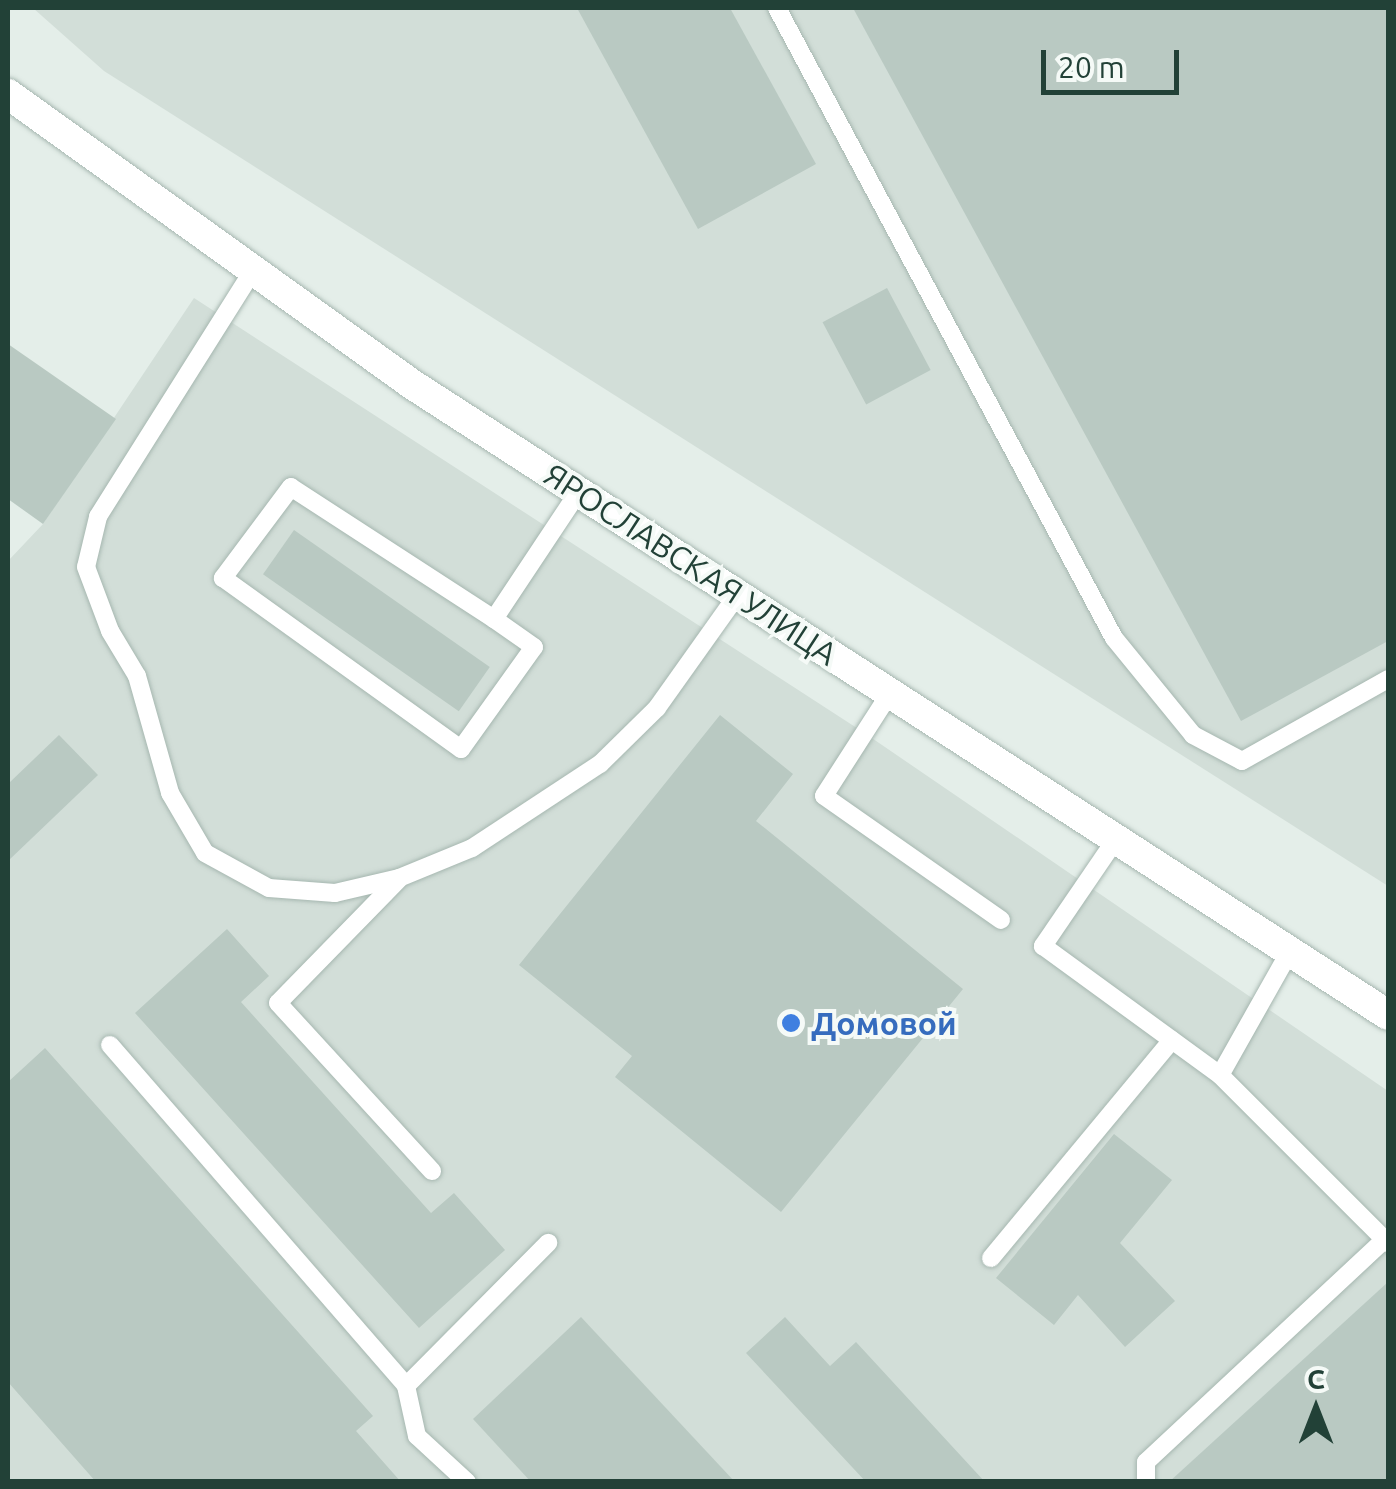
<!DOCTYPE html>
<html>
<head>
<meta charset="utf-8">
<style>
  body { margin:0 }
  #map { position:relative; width:1396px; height:1489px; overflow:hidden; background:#e4eee9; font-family:Ubuntu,sans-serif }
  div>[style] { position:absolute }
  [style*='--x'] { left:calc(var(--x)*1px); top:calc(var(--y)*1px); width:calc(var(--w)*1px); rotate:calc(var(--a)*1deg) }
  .built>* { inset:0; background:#d2ded8 }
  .building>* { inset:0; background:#b9c9c2; transform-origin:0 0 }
  .roads { filter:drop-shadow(0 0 2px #a6b7b0) drop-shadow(0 0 2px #a6b7b0) }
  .service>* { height:18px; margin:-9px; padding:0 9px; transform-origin:9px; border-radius:9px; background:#fff }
  .tertiary>* { height:30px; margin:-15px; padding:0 15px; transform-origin:15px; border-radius:15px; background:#fff }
  .dots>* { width:28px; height:28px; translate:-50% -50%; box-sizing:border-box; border:5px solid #f5faf7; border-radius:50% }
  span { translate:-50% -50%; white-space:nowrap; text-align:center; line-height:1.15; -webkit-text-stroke:8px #f5faf7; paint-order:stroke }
  .street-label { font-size:32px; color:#224137 }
  .shop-label { font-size:32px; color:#366cbe; font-weight:700 }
  .left { translate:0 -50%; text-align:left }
  .frame { position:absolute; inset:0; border:10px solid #224137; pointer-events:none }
  .north { position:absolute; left:1266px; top:1359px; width:100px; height:100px; -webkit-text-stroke:8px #f5faf7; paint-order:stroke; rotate:0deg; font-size:28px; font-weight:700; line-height:40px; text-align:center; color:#224137 }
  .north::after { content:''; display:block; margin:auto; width:35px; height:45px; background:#224137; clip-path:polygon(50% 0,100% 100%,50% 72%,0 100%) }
  .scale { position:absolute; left:1041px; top:50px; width:138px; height:45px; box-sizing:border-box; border:5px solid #224137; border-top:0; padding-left:12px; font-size:30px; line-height:35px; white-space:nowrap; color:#224137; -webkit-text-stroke:8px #f5faf7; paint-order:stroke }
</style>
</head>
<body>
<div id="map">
  <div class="built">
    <div style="clip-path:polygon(33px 8px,1388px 8px,1388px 886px,104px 71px)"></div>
    <div style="clip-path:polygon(194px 298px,863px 732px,1388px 1091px,1388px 1481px,8px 1481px,8px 561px,43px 524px)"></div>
  </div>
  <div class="building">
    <div style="clip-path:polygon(577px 8px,730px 8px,816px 164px,698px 229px)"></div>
    <div style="clip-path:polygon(853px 8px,1388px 8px,1388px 641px,1241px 721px)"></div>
    <div style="left:887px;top:288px;width:93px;height:73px;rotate:62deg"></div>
    <div style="clip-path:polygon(8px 344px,116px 419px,43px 524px,8px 499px)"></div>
    <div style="left:294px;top:530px;width:239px;height:54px;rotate:35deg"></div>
    <div style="clip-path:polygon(720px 715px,793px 774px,756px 821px,963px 989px,781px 1212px,615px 1077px,632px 1056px,519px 965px)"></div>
    <div style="clip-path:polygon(59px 735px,98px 775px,8px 861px,8px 784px)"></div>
    <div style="clip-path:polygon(227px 929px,269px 976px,241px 1002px,431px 1213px,454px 1193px,505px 1250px,419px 1328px,135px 1013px)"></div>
    <div style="clip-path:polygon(45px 1048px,373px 1416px,356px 1431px,401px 1482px,96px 1482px,8px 1382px,8px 1082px)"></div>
    <div style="clip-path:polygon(1114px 1134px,1172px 1180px,1120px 1243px,1175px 1301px,1125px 1347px,1078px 1295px,1054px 1325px,996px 1278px)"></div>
    <div style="clip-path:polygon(1388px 1282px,1388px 1482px,1169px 1482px)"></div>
    <div style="clip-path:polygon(581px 1317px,735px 1482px,531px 1482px,473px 1419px)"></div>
    <div style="clip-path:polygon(785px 1317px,830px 1366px,856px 1342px,985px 1482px,866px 1482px,746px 1353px)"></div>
  </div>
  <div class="roads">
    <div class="service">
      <div style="--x:777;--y:8;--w:714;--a:61.86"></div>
      <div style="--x:1114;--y:638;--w:125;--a:50.8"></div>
      <div style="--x:1193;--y:735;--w:55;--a:28"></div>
      <div style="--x:1242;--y:761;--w:167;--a:-29.3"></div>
      <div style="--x:252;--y:272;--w:289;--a:122.2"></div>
      <div style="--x:98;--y:517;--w:51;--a:103.5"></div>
      <div style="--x:86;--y:567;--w:68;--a:69.4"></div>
      <div style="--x:110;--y:631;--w:52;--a:59"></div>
      <div style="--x:137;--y:676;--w:122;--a:74.2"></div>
      <div style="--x:170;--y:793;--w:69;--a:59.7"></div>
      <div style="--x:205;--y:853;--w:73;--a:28.7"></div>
      <div style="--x:269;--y:888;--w:66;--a:4.3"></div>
      <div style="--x:335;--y:893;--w:66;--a:-13.2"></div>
      <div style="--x:399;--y:878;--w:79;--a:-22.3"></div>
      <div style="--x:472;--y:848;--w:153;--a:-33.3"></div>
      <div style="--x:600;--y:764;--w:80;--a:-44.5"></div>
      <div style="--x:657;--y:708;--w:140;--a:-54.6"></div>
      <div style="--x:494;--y:619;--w:242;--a:-147"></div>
      <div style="--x:291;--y:487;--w:114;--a:126.8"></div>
      <div style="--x:223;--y:578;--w:293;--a:35.7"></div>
      <div style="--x:461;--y:749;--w:125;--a:-54.4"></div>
      <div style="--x:534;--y:647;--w:49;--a:-145"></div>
      <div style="--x:494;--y:619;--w:154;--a:-56.4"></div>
      <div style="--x:890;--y:693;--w:122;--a:122.7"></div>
      <div style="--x:824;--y:796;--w:216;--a:35"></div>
      <div style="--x:1116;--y:839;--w:130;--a:124.3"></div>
      <div style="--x:1043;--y:946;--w:219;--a:36.1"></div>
      <div style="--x:399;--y:879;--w:173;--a:134.3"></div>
      <div style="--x:278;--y:1003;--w:228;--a:47.5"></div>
      <div style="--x:1290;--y:951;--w:142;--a:119.4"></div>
      <div style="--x:1220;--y:1075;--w:238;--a:45"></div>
      <div style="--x:110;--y:1045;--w:452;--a:49"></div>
      <div style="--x:406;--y:1386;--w:51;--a:77.6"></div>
      <div style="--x:417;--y:1436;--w:68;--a:42.6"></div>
      <div style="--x:991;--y:1258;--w:283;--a:-50.3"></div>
      <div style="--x:406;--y:1386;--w:202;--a:-45.2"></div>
      <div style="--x:1146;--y:1482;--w:20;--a:-90"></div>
      <div style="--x:1146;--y:1462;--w:327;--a:-43"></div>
    </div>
    <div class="tertiary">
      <div style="--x:8;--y:94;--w:495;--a:35.7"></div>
      <div style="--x:410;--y:383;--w:1164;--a:32.87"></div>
    </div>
  </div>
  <div class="dots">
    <div style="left:791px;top:1023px;background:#3f7fe0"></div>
  </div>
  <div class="street-label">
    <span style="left:691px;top:564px;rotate:33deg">ЯРОСЛАВСКАЯ УЛИЦА</span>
  </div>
  <div class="shop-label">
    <span class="left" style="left:811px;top:1023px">Домовой</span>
  </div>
  <div class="frame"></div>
  <div class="north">С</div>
  <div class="scale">20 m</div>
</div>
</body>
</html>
